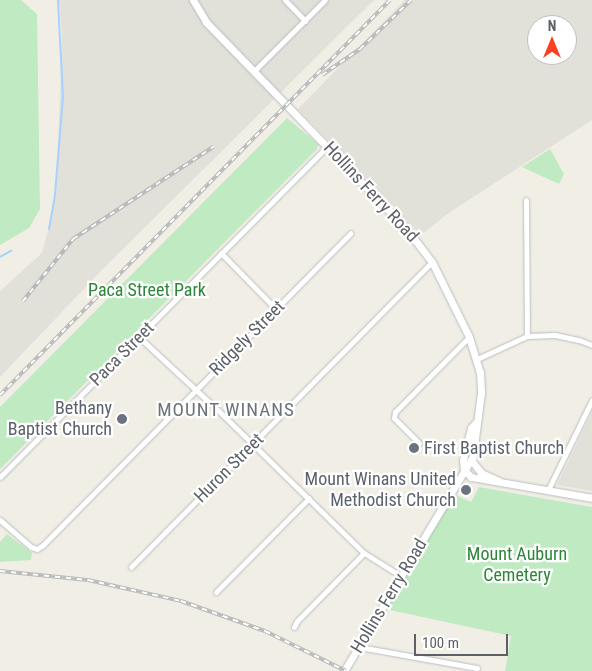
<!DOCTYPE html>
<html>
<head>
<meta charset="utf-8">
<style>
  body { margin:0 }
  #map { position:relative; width:592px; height:671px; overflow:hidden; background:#f1efe5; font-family:"Roboto Condensed",sans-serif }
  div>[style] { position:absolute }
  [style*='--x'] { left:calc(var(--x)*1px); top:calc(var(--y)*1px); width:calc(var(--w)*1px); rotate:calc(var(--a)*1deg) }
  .industrial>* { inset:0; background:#e1e0d9 }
  .green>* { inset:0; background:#bfeac2 }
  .stream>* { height:2px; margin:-1px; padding:0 1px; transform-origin:1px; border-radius:1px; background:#a7d2ff }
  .roads { filter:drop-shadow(0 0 1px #babdc2) drop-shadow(0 0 1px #babdc2) }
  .street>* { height:5px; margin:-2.5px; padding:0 2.5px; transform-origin:2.5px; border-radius:2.5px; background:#fff }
  .secondary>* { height:7px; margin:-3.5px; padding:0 3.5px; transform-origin:3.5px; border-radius:3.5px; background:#fff }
  .rail>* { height:4px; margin-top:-2px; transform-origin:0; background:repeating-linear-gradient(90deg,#fff 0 5.5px,#b8b9ba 0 11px); box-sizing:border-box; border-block:1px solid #b8b9ba }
  .dots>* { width:14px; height:14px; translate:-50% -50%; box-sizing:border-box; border:2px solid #fff; border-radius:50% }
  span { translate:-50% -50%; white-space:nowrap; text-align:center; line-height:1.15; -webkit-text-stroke:4.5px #fff; paint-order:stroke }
  .street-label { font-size:18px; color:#5d6167 }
  .park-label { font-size:18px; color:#2c8637 }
  .worship-label { font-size:18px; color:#5b616d }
  .right { translate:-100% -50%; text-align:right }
  .left { translate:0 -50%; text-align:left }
  .neighbourhood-label { font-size:19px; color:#6d7379; letter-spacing:1px }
  .north { position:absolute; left:527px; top:15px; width:50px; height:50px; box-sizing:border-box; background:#fff; border:1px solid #bec0c2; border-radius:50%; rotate:0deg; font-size:14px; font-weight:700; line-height:20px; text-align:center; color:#5d6167 }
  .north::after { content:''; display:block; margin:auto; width:18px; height:22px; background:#fb4121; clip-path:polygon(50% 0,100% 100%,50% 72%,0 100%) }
  .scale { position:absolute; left:414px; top:634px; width:94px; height:22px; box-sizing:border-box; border:2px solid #5d6167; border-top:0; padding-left:6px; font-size:15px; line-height:18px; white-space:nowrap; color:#5d6167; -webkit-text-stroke:4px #fff; paint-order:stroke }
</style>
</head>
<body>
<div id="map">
  <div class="industrial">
    <div style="clip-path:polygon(59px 0,374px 0,101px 271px,0 377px,0 291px,42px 253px,51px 219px,57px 175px,62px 37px)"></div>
    <div style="clip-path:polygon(evenodd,405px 0,592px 0,592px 120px,450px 212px,421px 235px,298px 109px,405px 0,537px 25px,567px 25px,567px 55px,537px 55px,537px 25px)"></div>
    <div style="clip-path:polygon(592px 412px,592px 491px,557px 485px)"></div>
  </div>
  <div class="green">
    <div style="clip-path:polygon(0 0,21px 0,37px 14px,40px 209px,29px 228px,0 245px)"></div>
    <div style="clip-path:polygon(287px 118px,318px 144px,317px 149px,0 469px,0 407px)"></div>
    <div style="clip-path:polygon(550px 149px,564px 174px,559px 184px,522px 167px)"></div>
    <div style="clip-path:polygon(479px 487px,592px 507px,592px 671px,505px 671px,511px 636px,385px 609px,454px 494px,471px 502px)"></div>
    <div style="clip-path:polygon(7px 534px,32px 553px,31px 560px,0 562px,0 542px)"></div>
  </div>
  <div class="stream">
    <div style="--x:49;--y:229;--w:36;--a:-80"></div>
    <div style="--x:55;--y:194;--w:97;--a:-85.3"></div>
    <div style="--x:63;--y:97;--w:97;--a:-93"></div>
    <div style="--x:0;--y:257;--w:13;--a:-29"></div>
  </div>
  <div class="roads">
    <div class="street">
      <div style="--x:285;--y:0;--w:29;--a:46"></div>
      <div style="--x:254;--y:71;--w:100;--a:-45"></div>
      <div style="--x:526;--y:200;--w:136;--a:89.6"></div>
      <div style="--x:221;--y:253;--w:78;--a:45.5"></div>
      <div style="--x:139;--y:337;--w:117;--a:42.9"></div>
      <div style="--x:225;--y:417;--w:194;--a:44.4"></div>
      <div style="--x:364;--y:553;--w:44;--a:31.9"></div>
      <div style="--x:477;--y:359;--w:55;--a:-24.7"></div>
      <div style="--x:527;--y:336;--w:28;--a:-2"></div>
      <div style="--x:555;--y:335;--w:25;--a:12"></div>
      <div style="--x:579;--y:340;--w:14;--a:21"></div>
      <div style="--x:419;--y:443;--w:35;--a:-135"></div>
      <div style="--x:394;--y:418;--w:6;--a:-81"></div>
      <div style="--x:395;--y:412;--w:105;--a:-45.4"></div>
      <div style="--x:0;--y:477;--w:466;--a:-45.3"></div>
      <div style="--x:548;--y:490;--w:100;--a:-63.9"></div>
      <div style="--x:0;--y:520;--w:41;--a:41.1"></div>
      <div style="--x:31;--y:547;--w:6;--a:18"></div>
      <div style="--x:37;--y:549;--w:7;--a:-34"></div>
      <div style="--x:43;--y:545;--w:438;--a:-45.4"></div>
      <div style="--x:131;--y:567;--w:429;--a:-45.4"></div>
      <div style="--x:216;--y:592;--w:132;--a:-45.3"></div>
      <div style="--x:294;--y:627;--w:7;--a:-63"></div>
      <div style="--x:297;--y:621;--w:95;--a:-45.4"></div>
      <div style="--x:359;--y:647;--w:120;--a:10.1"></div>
    </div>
    <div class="secondary">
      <div style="--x:193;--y:0;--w:26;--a:59"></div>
      <div style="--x:206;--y:22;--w:286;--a:45.9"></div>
      <div style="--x:405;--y:227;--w:44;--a:52.4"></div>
      <div style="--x:432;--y:262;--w:84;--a:63.7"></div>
      <div style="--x:469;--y:337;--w:37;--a:73"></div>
      <div style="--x:480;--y:372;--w:21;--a:87"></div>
      <div style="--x:481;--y:393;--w:69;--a:97.5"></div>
      <div style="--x:472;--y:461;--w:15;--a:53"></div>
      <div style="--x:481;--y:473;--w:20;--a:24"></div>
      <div style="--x:477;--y:421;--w:9;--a:131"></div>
      <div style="--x:471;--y:428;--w:33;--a:104"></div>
      <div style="--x:463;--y:460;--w:10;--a:84"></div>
      <div style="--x:464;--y:470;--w:10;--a:45"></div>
      <div style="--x:471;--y:477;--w:123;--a:9.8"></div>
      <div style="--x:344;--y:671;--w:249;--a:-59"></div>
    </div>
  </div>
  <div class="rail">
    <div style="--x:322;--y:75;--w:46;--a:-34.4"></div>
    <div style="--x:360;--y:49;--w:71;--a:-43.9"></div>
    <div style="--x:23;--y:301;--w:80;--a:-51.1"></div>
    <div style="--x:73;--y:239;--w:168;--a:-33.3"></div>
    <div style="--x:0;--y:395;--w:555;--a:-45.36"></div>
    <div style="--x:0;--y:571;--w:88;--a:5.8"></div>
    <div style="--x:88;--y:580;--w:95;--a:12.7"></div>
    <div style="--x:181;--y:601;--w:89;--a:19.7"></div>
    <div style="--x:265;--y:631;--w:90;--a:26.3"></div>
  </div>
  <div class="dots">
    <div style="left:122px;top:419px;background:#6b7280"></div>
    <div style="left:414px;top:448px;background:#6b7280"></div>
    <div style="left:466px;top:490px;background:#6b7280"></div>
  </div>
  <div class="street-label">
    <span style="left:371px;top:192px;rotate:47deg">Hollins Ferry Road</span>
    <span style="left:247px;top:338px;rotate:-45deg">Ridgely Street</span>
    <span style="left:122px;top:354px;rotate:-45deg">Paca Street</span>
    <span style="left:229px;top:468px;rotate:-45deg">Huron Street</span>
    <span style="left:389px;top:596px;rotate:-59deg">Hollins Ferry Road</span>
  </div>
  <div class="park-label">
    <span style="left:147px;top:290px">Paca Street Park</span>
    <span style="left:517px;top:565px">Mount Auburn<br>Cemetery</span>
  </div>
  <div class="worship-label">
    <span class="right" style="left:112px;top:419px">Bethany<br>Baptist Church</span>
    <span class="left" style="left:424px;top:448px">First Baptist Church</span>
    <span class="right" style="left:456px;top:490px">Mount Winans United<br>Methodist Church</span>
  </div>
  <div class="neighbourhood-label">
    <span style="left:226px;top:410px">MOUNT WINANS</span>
  </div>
  <div class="north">N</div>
  <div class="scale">100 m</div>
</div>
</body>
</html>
